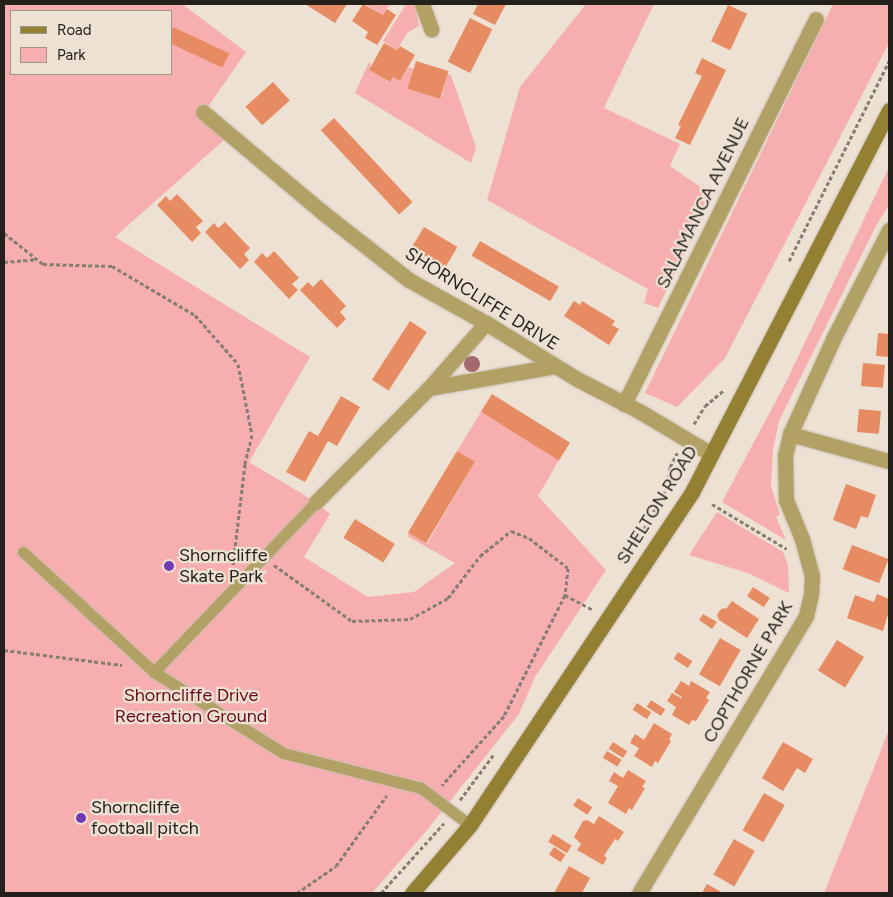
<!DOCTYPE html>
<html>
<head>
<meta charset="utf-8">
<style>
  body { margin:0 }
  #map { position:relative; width:893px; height:897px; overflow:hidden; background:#ede1d4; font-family:Figtree,sans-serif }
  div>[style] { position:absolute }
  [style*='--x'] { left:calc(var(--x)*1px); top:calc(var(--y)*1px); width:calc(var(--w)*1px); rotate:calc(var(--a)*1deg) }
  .green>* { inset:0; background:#f7aeaf }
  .building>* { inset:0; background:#e78b63; transform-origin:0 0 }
  .path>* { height:3px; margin-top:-1.5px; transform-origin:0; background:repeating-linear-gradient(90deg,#867e75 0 4px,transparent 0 6.5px) }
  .roads { filter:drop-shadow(0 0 1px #c9beb3) drop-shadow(0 0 1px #c9beb3) }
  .service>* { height:11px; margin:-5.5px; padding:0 5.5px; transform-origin:5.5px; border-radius:5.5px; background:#b1a164 }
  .minor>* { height:15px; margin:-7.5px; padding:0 7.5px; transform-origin:7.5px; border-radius:7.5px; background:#b1a164 }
  .secondary>* { height:15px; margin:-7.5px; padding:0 7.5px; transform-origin:7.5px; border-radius:7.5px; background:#948032 }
  .trees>* { width:16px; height:16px; margin:-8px; border-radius:50%; background:#a46b6f }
  .dots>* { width:14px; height:14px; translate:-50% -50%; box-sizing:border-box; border:2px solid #ede1d4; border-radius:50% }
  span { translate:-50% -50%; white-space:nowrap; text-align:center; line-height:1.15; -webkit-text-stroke:4.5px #ede1d4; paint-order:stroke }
  .street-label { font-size:18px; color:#24201b }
  .poi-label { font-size:18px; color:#24201b }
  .left { translate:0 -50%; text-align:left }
  .park-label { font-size:18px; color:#680a1d }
  .frame { position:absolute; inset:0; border:5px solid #24201b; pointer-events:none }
  .legend { position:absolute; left:10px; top:10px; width:162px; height:65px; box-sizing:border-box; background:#ede1d4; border:1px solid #9d948a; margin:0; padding:6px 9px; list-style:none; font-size:15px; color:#24201b }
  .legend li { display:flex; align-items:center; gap:10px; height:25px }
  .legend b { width:25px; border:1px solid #9d948a }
</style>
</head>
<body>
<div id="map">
  <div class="green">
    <div style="clip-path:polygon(evenodd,4px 4px,182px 4px,246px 52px,207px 108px,232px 133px,115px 237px,310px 357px,249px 462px,316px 502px,330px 514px,304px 557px,368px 597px,414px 592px,455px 563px,407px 536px,409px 533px,427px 544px,475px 462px,457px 451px,481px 412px,559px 460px,538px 496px,606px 570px,535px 677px,519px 714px,428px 829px,372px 893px,4px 893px,4px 4px,11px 11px,171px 11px,171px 74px,11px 74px,11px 11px)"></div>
    <div style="clip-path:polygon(365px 4px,390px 4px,383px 15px)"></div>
    <div style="clip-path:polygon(406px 4px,412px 4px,416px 8px,419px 26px,407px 33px,397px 50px,383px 41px)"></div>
    <div style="clip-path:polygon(586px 4px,654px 4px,604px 108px,680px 144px,670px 166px,712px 195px,658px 308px,644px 303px,648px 289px,487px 200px,520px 87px)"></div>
    <div style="clip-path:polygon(833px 4px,889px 4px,889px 43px,725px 358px,677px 407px,645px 393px)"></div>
    <div style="clip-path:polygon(369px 62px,371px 64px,369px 70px,389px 82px,393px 77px,400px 81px,409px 67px,414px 69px,410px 89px,442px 96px,447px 74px,451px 75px,476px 147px,471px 163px,355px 93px)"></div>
    <div style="clip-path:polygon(889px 167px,889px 205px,876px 226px,779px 421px,773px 450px,771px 486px,780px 515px,776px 517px,786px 540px,722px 502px,785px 384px)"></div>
    <div style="clip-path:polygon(717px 512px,783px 552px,788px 565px,789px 593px,748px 573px,689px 555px)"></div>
    <div style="clip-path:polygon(889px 729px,889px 893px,824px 893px,879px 755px)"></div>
  </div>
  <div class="building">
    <div style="clip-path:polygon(305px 4px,347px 4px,335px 23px)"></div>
    <div style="clip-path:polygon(363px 4px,383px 15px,387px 9px,396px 15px,377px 45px,365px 38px,368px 32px,352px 21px)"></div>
    <div style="clip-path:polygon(478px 4px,506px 4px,495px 25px,473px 14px)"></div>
    <div style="left:728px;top:5px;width:21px;height:40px;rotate:25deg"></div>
    <div style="left:470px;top:18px;width:25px;height:49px;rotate:27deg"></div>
    <div style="left:173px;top:27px;width:62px;height:16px;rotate:25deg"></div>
    <div style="clip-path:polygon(384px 43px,397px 50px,400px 46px,415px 55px,400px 81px,393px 77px,390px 82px,369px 70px)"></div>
    <div style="clip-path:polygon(702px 58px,726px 70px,690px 145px,675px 138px,681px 126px,678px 125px,702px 76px,695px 73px)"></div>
    <div style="left:416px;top:61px;width:34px;height:29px;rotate:17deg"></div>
    <div style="left:273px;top:82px;width:25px;height:37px;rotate:48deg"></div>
    <div style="left:334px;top:118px;width:115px;height:18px;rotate:47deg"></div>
    <div style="clip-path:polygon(177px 194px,203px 221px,196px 227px,201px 233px,192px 242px,157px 205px,166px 196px,170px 201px)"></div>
    <div style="clip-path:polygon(225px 222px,250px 248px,244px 254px,249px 260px,240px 269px,205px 232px,214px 223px,218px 228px)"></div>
    <div style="left:424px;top:227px;width:39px;height:24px;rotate:31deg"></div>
    <div style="left:480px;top:241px;width:91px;height:17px;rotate:30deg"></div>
    <div style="clip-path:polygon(274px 251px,299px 278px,292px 284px,298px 290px,289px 299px,254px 262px,262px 253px,267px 258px)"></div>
    <div style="clip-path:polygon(321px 279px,346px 306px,340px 312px,346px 319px,337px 328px,300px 290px,308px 282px,313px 287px)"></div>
    <div style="clip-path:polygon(574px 301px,580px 305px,582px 301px,615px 321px,612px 325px,619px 329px,609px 345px,564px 316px)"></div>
    <div style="left:410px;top:321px;width:20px;height:70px;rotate:33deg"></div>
    <div style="clip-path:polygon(878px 333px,889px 334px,889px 357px,876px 356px)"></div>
    <div style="left:863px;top:363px;width:22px;height:23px;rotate:5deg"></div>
    <div style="left:492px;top:394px;width:92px;height:21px;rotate:32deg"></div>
    <div style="clip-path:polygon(341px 396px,360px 407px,337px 446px,328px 441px,305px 482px,286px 472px,309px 431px,318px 436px)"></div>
    <div style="left:859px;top:409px;width:22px;height:23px;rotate:5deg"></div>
    <div style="left:457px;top:451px;width:21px;height:95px;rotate:31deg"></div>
    <div style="clip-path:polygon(846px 484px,876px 495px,868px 518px,861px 516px,856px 529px,833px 520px)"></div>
    <div style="left:355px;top:519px;width:47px;height:22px;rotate:32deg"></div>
    <div style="left:852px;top:545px;width:39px;height:26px;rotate:21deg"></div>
    <div style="left:753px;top:587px;width:20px;height:11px;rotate:33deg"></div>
    <div style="clip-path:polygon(877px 594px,889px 599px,889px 611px,883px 631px,847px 618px,855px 595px,874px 602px)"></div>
    <div style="clip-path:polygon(732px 601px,759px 619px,747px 638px,719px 620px,717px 615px,720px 610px,724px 608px,726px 609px)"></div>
    <div style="clip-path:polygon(703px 614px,717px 622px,712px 629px,699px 620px)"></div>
    <div style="left:720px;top:638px;width:24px;height:42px;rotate:30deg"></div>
    <div style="left:837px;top:640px;width:32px;height:36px;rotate:32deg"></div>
    <div style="left:678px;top:652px;width:17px;height:8px;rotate:33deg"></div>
    <div style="clip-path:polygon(681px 681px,689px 686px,691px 681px,710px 692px,706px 698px,709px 700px,696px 721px,692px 720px,689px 725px,672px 715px,676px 707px,667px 701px,672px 693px,681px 698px,682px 697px,674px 692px)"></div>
    <div style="left:651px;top:700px;width:17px;height:8px;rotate:33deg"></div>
    <div style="left:637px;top:703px;width:17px;height:8px;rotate:33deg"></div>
    <div style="clip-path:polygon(654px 723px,672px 734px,669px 740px,671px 741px,658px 763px,655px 761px,652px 767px,634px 756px,639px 748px,630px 743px,635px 734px,644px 740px)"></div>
    <div style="left:613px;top:742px;width:17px;height:8px;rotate:33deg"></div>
    <div style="clip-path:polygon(783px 742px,813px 759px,805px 773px,797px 768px,783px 791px,762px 778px)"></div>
    <div style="left:607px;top:751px;width:17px;height:8px;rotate:31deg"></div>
    <div style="clip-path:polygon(628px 770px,646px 781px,642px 787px,645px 788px,632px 810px,629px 808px,626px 814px,608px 803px,618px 786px,609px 781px,614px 772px,623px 778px)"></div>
    <div style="left:764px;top:793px;width:24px;height:43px;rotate:30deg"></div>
    <div style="left:578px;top:798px;width:17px;height:9px;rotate:33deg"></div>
    <div style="clip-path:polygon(599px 816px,624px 832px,618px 841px,615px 839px,604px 856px,607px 858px,603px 865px,577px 850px,581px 844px,574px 837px,583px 821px,587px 820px,594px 824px)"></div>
    <div style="left:553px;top:834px;width:22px;height:9px;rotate:32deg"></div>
    <div style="left:734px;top:839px;width:24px;height:41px;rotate:30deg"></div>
    <div style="left:554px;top:847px;width:14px;height:9px;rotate:34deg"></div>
    <div style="clip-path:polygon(569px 866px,590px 878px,582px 893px,554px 893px)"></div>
    <div style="clip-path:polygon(707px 884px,723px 893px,702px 893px)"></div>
  </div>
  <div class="path">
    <div style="--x:4;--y:233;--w:50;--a:38.5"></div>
    <div style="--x:43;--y:264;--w:69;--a:1.7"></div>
    <div style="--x:112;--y:266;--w:96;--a:30.6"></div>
    <div style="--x:195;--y:315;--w:65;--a:48.7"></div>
    <div style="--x:238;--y:364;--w:72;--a:78.8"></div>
    <div style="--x:252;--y:435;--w:30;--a:104"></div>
    <div style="--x:245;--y:464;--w:102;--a:96.8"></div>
    <div style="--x:789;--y:261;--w:224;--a:-63.4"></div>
    <div style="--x:4;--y:262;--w:32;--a:-5"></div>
    <div style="--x:694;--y:424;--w:21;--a:-59"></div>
    <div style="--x:705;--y:406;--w:25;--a:-40"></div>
    <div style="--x:712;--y:504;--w:87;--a:31"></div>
    <div style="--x:644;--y:529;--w:45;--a:-60.6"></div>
    <div style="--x:666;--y:490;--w:23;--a:-80"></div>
    <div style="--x:670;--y:467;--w:16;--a:-63"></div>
    <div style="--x:274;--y:565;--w:96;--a:35.7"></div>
    <div style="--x:352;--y:621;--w:58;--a:-2"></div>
    <div style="--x:410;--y:619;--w:43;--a:-28.9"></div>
    <div style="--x:448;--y:598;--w:53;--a:-52.7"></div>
    <div style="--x:480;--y:556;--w:40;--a:-39"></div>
    <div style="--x:511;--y:531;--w:19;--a:21"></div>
    <div style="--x:529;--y:538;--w:49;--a:37.6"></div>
    <div style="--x:568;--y:568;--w:27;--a:96"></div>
    <div style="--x:565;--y:595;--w:136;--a:116.8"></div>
    <div style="--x:504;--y:716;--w:93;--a:131.9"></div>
    <div style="--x:565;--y:595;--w:32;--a:28"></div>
    <div style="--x:4;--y:650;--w:119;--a:7.2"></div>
    <div style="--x:460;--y:800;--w:57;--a:-53.5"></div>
    <div style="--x:297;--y:893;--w:47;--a:-34.7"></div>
    <div style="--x:336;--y:866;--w:87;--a:-54.3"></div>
    <div style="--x:381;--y:893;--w:94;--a:-48"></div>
  </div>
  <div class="roads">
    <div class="service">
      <div style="--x:23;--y:552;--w:178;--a:42.5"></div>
      <div style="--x:154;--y:672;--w:152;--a:32.1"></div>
      <div style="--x:283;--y:753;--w:142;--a:14.2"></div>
      <div style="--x:421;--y:788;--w:61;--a:37.1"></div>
      <div style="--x:154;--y:672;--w:235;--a:-46.4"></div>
    </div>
    <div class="minor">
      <div style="--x:422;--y:4;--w:27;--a:70"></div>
      <div style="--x:203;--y:112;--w:155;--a:40"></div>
      <div style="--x:322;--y:212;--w:110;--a:38"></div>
      <div style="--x:409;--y:280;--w:88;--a:29.2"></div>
      <div style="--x:486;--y:323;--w:107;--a:31.6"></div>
      <div style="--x:577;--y:379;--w:70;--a:27.3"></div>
      <div style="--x:639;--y:411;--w:84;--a:30.8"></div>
      <div style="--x:429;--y:388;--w:128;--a:-9.9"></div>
      <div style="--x:624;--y:404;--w:430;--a:-63.5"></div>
      <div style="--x:790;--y:434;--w:103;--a:15.3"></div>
      <div style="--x:316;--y:502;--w:161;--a:-45.3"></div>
      <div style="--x:429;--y:388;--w:86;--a:-48.8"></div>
      <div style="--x:639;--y:893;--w:323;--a:-58.9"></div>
      <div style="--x:806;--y:616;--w:23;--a:-77"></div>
      <div style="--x:811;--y:594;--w:18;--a:-87"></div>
      <div style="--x:812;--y:576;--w:38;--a:-105"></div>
      <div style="--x:802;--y:539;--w:42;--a:-112.3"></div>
      <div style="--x:786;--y:500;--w:44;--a:-91.3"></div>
      <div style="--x:785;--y:456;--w:23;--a:-77"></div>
      <div style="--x:790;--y:434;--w:104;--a:-65.6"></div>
      <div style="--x:833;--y:339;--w:123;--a:-62.8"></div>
    </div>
    <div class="secondary">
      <div style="--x:412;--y:893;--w:89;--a:-49.5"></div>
      <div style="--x:470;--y:825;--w:400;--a:-56.3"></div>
      <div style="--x:692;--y:492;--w:430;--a:-62.7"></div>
    </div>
  </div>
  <div class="trees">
    <div style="left:472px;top:364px"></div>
  </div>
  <div class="dots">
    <div style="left:169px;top:566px;background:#703bb2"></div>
    <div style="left:81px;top:818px;background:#703bb2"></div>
  </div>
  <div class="street-label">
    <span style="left:703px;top:203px;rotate:-64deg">SALAMANCA AVENUE</span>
    <span style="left:482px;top:299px;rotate:32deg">SHORNCLIFFE DRIVE</span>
    <span style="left:657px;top:505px;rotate:-58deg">SHELTON ROAD</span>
    <span style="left:748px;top:672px;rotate:-60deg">COPTHORNE PARK</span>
  </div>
  <div class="poi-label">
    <span class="left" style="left:179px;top:566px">Shorncliffe<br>Skate Park</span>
    <span class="left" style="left:91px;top:818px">Shorncliffe<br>football pitch</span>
  </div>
  <div class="park-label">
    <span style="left:191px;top:706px">Shorncliffe Drive<br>Recreation Ground</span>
  </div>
  <div class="frame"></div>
  <ul class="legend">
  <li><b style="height:6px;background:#948032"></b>Road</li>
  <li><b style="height:14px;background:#f7aeaf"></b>Park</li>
  </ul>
</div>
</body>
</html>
